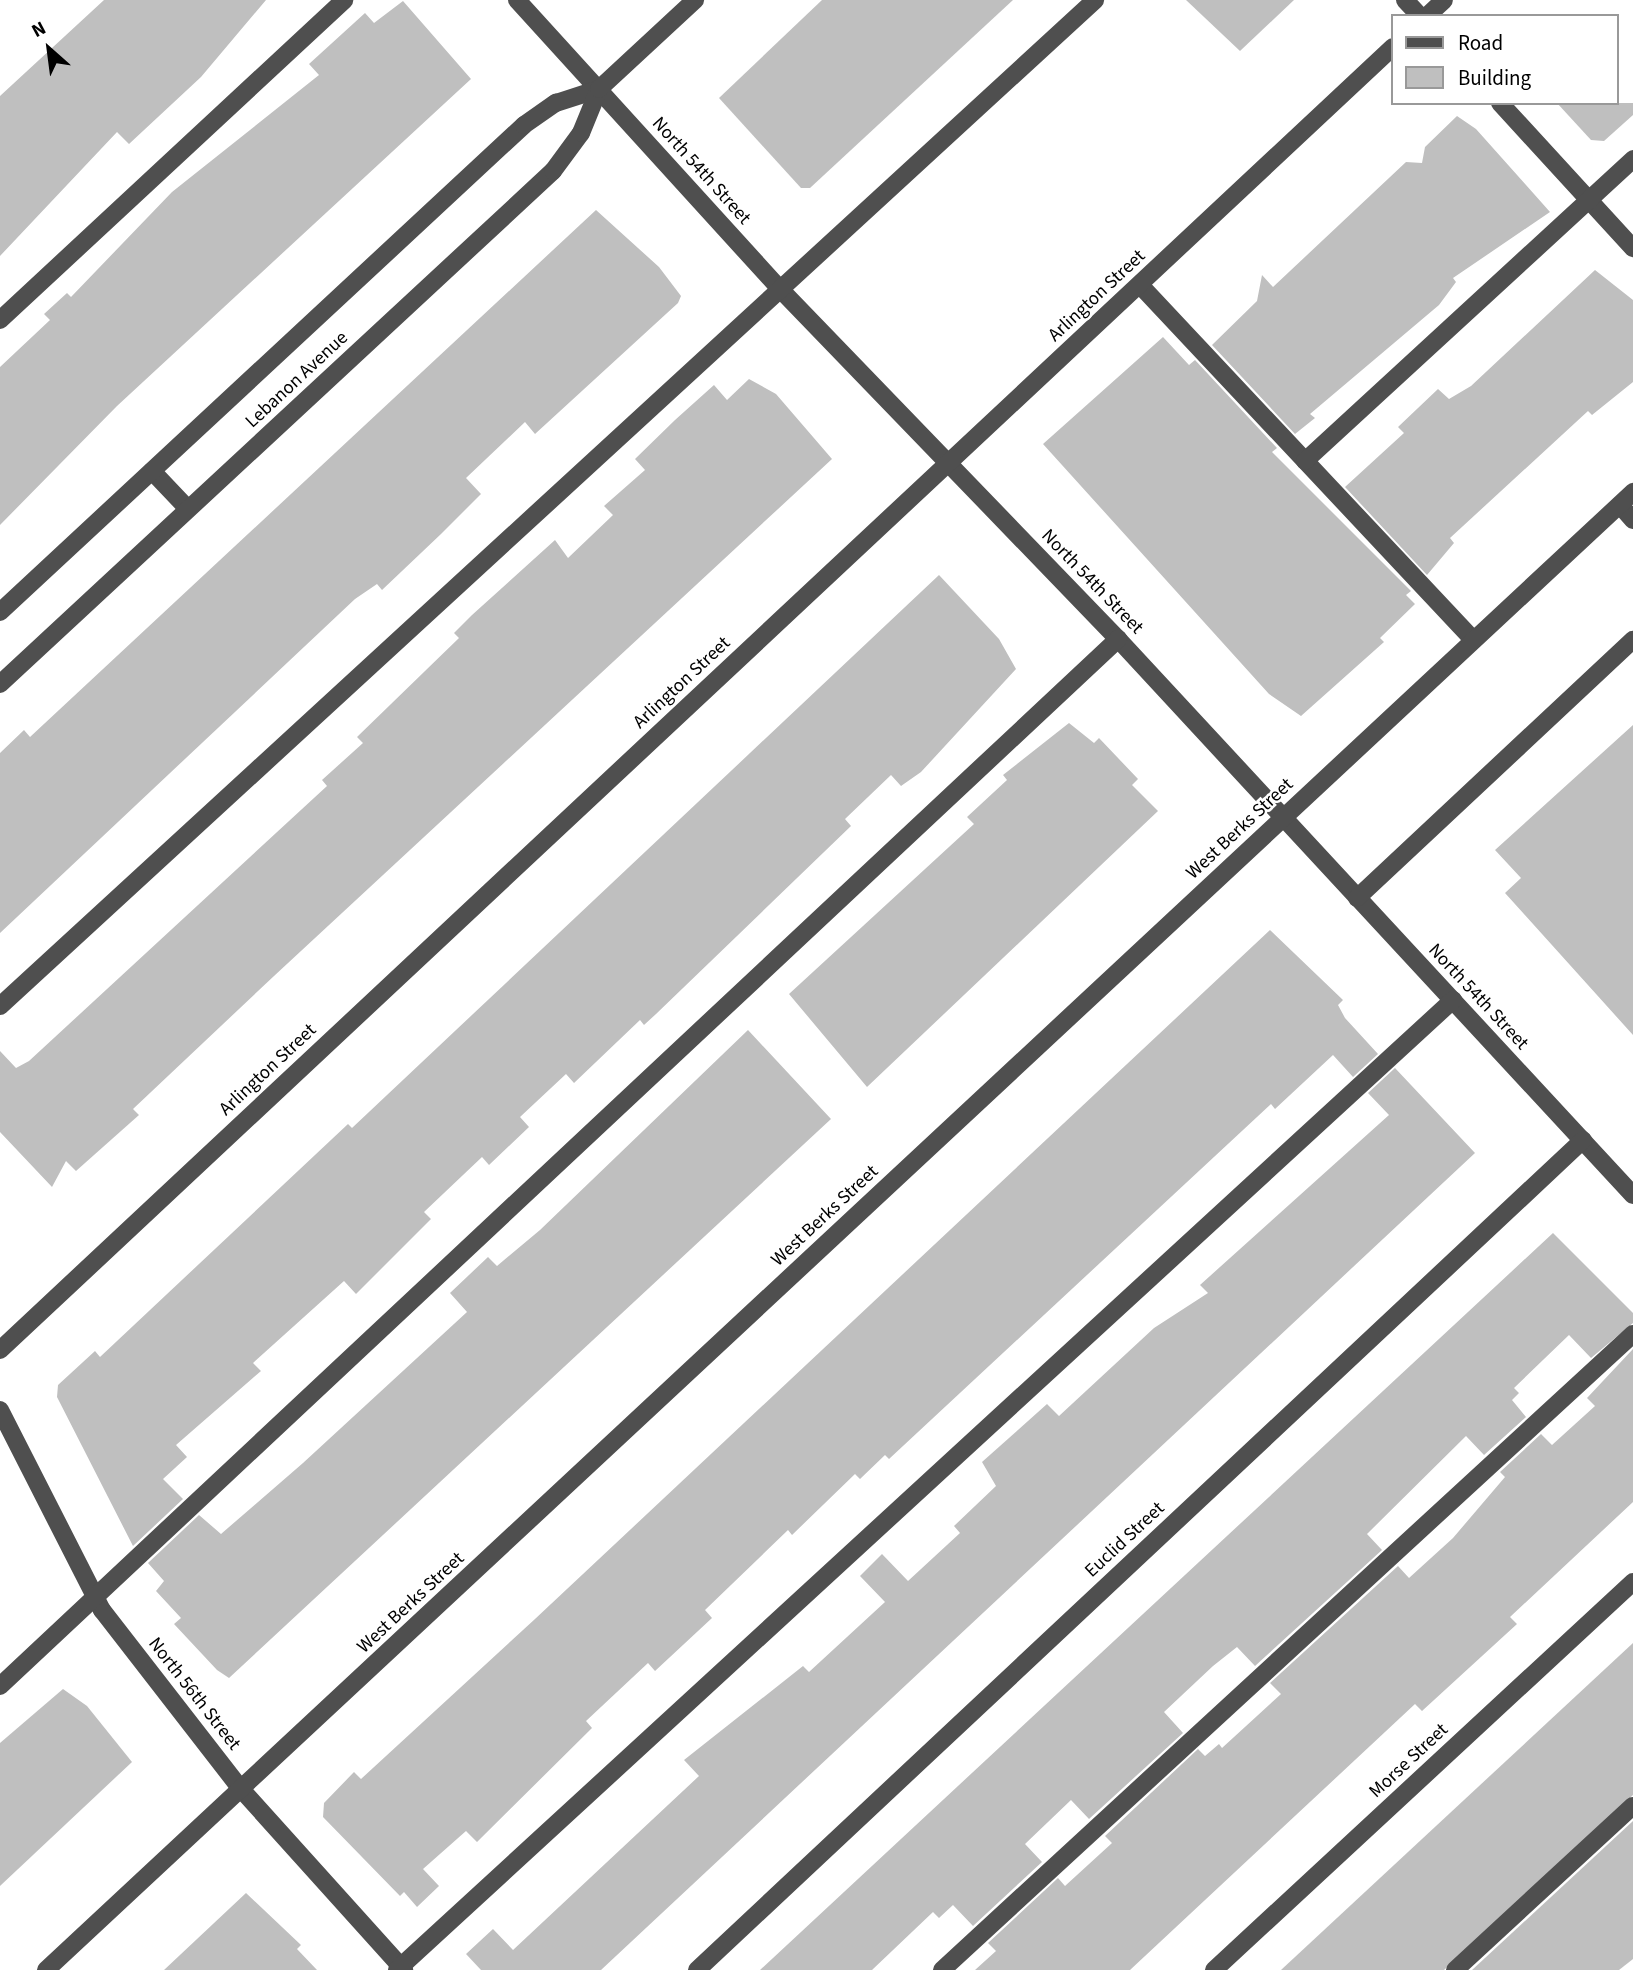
<!DOCTYPE html>
<html>
<head>
<meta charset="utf-8">
<style>
  body { margin:0 }
  #map { position:relative; width:1633px; height:1970px; overflow:hidden; background:#fff; font-family:"Source Sans 3",sans-serif }
  div>[style] { position:absolute }
  [style*='--x'] { left:calc(var(--x)*1px); top:calc(var(--y)*1px); width:calc(var(--w)*1px); rotate:calc(var(--a)*1deg) }
  .building>* { inset:0; background:#bfbfbf }
  .minor>* { height:18px; margin:-9px; padding:0 9px; transform-origin:9px; border-radius:9px; background:#4f4f4f }
  span { translate:-50% -50%; white-space:nowrap; text-align:center; line-height:1.15; -webkit-text-stroke:5px #fff; paint-order:stroke }
  .street-label { font-size:19px; color:#000 }
  .legend { position:absolute; left:1391px; top:14px; width:228px; height:91px; box-sizing:border-box; background:#fff; border:2px solid #999; margin:0; padding:9px 12px; list-style:none; font-size:21px; color:#000 }
  .legend li { display:flex; align-items:center; gap:14px; height:35px }
  .legend b { width:35px; border:2px solid #999 }
  .north { position:absolute; left:14px; top:14px; width:70px; height:70px; -webkit-text-stroke:5px #fff; paint-order:stroke; rotate:332deg; font-size:19px; font-weight:700; line-height:28px; text-align:center; color:#000 }
  .north::after { content:''; display:block; margin:auto; width:24px; height:32px; background:#000; clip-path:polygon(50% 0,100% 100%,50% 72%,0 100%) }
</style>
</head>
<body>
<div id="map">
  <div class="building">
    <div style="clip-path:polygon(104px 0,266px 0,201px 77px,129px 144px,117px 132px,0 256px,0 96px)"></div>
    <div style="clip-path:polygon(822px 0,1013px 0,810px 188px,801px 188px,719px 98px)"></div>
    <div style="clip-path:polygon(1186px 0,1294px 0,1240px 51px)"></div>
    <div style="clip-path:polygon(403px 1px,471px 79px,117px 406px,0 525px,0 367px,50px 320px,44px 314px,67px 293px,71px 297px,172px 192px,319px 75px,309px 64px,365px 13px,374px 23px)"></div>
    <div style="clip-path:polygon(1557px 103px,1633px 103px,1633px 115px,1604px 141px,1591px 140px)"></div>
    <div style="clip-path:polygon(1457px 116px,1476px 129px,1550px 212px,1453px 278px,1456px 282px,1439px 305px,1310px 414px,1315px 418px,1295px 434px,1212px 345px,1257px 301px,1262px 275px,1273px 287px,1406px 162px,1422px 163px,1425px 147px)"></div>
    <div style="clip-path:polygon(596px 210px,659px 267px,681px 296px,678px 303px,535px 434px,525px 422px,466px 478px,481px 494px,441px 534px,382px 590px,377px 584px,355px 599px,0 933px,0 753px,24px 730px,30px 737px)"></div>
    <div style="clip-path:polygon(1595px 270px,1633px 300px,1633px 382px,1592px 415px,1588px 411px,1450px 538px,1454px 543px,1427px 575px,1345px 487px,1404px 433px,1398px 427px,1438px 389px,1449px 399px,1471px 386px)"></div>
    <div style="clip-path:polygon(1163px 337px,1189px 365px,1195px 360px,1277px 448px,1272px 452px,1411px 591px,1406px 595px,1415px 604px,1380px 638px,1384px 642px,1301px 716px,1269px 694px,1043px 444px)"></div>
    <div style="clip-path:polygon(749px 379px,776px 394px,832px 459px,274px 976px,133px 1109px,139px 1115px,76px 1171px,66px 1161px,52px 1187px,0 1132px,0 1051px,16px 1068px,29px 1061px,327px 786px,322px 780px,363px 743px,357px 737px,459px 638px,454px 633px,472px 615px,555px 540px,568px 558px,613px 515px,604px 506px,645px 470px,635px 459px,675px 420px,714px 385px,727px 400px)"></div>
    <div style="clip-path:polygon(939px 575px,999px 639px,1016px 669px,921px 772px,901px 786px,891px 775px,845px 819px,851px 826px,656px 1014px,644px 1025px,640px 1020px,574px 1083px,566px 1074px,520px 1117px,529px 1127px,489px 1165px,482px 1157px,424px 1212px,431px 1219px,356px 1294px,344px 1281px,253px 1363px,261px 1371px,176px 1445px,187px 1457px,163px 1479px,183px 1499px,133px 1546px,57px 1397px,58px 1385px,95px 1351px,100px 1357px,348px 1124px,352px 1128px)"></div>
    <div style="clip-path:polygon(1069px 723px,1094px 743px,1099px 738px,1138px 779px,1132px 785px,1158px 811px,867px 1087px,789px 994px,974px 824px,967px 817px,1007px 780px,1003px 775px)"></div>
    <div style="clip-path:polygon(1633px 725px,1633px 1035px,1505px 893px,1521px 878px,1495px 850px)"></div>
    <div style="clip-path:polygon(1270px 930px,1343px 1000px,1338px 1005px,1345px 1018px,1378px 1054px,1353px 1077px,1333px 1055px,1275px 1109px,1271px 1104px,889px 1459px,885px 1455px,860px 1479px,855px 1474px,792px 1535px,788px 1530px,705px 1610px,712px 1618px,655px 1671px,648px 1663px,586px 1721px,592px 1728px,477px 1842px,466px 1831px,423px 1869px,439px 1886px,417px 1907px,404px 1892px,400px 1896px,323px 1817px,324px 1803px,354px 1772px,361px 1779px,535px 1619px)"></div>
    <div style="clip-path:polygon(748px 1030px,831px 1119px,229px 1678px,217px 1670px,174px 1624px,181px 1618px,156px 1591px,164px 1581px,148px 1563px,199px 1515px,221px 1534px,303px 1463px,467px 1312px,450px 1293px,488px 1257px,497px 1266px,540px 1230px)"></div>
    <div style="clip-path:polygon(1395px 1068px,1475px 1153px,601px 1970px,481px 1970px,466px 1954px,493px 1929px,513px 1950px,699px 1776px,684px 1760px,803px 1666px,809px 1672px,885px 1602px,860px 1576px,882px 1554px,908px 1581px,960px 1533px,954px 1526px,996px 1486px,982px 1462px,1047px 1404px,1059px 1416px,1154px 1328px,1208px 1293px,1200px 1285px,1389px 1115px,1368px 1093px)"></div>
    <div style="clip-path:polygon(1553px 1233px,1633px 1313px,1633px 1323px,1591px 1358px,1569px 1335px,1514px 1388px,1519px 1393px,1512px 1400px,1526px 1417px,1484px 1455px,1466px 1436px,1367px 1534px,1382px 1550px,1255px 1666px,1237px 1647px,1213px 1666px,1164px 1712px,1183px 1733px,1089px 1819px,1071px 1800px,1025px 1844px,1042px 1862px,973px 1926px,953px 1905px,939px 1918px,933px 1912px,872px 1970px,760px 1970px)"></div>
    <div style="clip-path:polygon(1633px 1349px,1633px 1502px,1510px 1617px,1517px 1624px,1422px 1711px,1415px 1704px,1130px 1970px,975px 1970px,996px 1951px,988px 1943px,1058px 1878px,1065px 1886px,1112px 1843px,1105px 1836px,1198px 1749px,1205px 1756px,1219px 1744px,1222px 1748px,1281px 1694px,1270px 1683px,1398px 1566px,1409px 1578px,1453px 1538px,1505px 1477px,1500px 1472px,1541px 1434px,1552px 1445px,1595px 1406px,1587px 1398px)"></div>
    <div style="clip-path:polygon(1633px 1643px,1633px 1795px,1444px 1970px,1281px 1970px)"></div>
    <div style="clip-path:polygon(63px 1689px,87px 1706px,132px 1762px,0 1886px,0 1743px)"></div>
    <div style="clip-path:polygon(1633px 1821px,1633px 1959px,1619px 1970px,1472px 1970px)"></div>
    <div style="clip-path:polygon(246px 1893px,301px 1945px,297px 1949px,317px 1970px,164px 1970px)"></div>
  </div>
  <div class="minor">
    <div style="--x:517;--y:0;--w:392;--a:47.7"></div>
    <div style="--x:781;--y:290;--w:485;--a:46"></div>
    <div style="--x:1118;--y:639;--w:758;--a:47.19"></div>
    <div style="--x:1405;--y:0;--w:22;--a:47"></div>
    <div style="--x:1427;--y:16;--w:23;--a:-43"></div>
    <div style="--x:1500;--y:103;--w:197;--a:47.5"></div>
    <div style="--x:1140;--y:285;--w:487;--a:46.8"></div>
    <div style="--x:0;--y:320;--w:470;--a:-42.9"></div>
    <div style="--x:1305;--y:461;--w:446;--a:-42.6"></div>
    <div style="--x:152;--y:471;--w:52;--a:46.5"></div>
    <div style="--x:1620;--y:505;--w:20;--a:49"></div>
    <div style="--x:0;--y:612;--w:715;--a:-42.9"></div>
    <div style="--x:524;--y:125;--w:39;--a:-35"></div>
    <div style="--x:556;--y:103;--w:45;--a:-18"></div>
    <div style="--x:0;--y:684;--w:754;--a:-42.85"></div>
    <div style="--x:553;--y:171;--w:47;--a:-53.6"></div>
    <div style="--x:581;--y:133;--w:48;--a:-67.8"></div>
    <div style="--x:599;--y:89;--w:131;--a:-42.8"></div>
    <div style="--x:1357;--y:898;--w:378;--a:-43.1"></div>
    <div style="--x:0;--y:1006;--w:1487;--a:-42.57"></div>
    <div style="--x:0;--y:1350;--w:1907;--a:-43.09"></div>
    <div style="--x:0;--y:1410;--w:225;--a:63"></div>
    <div style="--x:102;--y:1610;--w:227;--a:52.2"></div>
    <div style="--x:241;--y:1789;--w:244;--a:48"></div>
    <div style="--x:0;--y:1686;--w:1532;--a:-43.12"></div>
    <div style="--x:46;--y:1970;--w:2169;--a:-42.96"></div>
    <div style="--x:397;--y:1970;--w:1434;--a:-42.57"></div>
    <div style="--x:697;--y:1970;--w:1214;--a:-43.13"></div>
    <div style="--x:942;--y:1970;--w:939;--a:-42.63"></div>
    <div style="--x:1214;--y:1970;--w:571;--a:-42.8"></div>
    <div style="--x:1455;--y:1970;--w:242;--a:-42.7"></div>
  </div>
  <div class="street-label">
    <span style="left:701px;top:171px;rotate:48deg">North 54th Street</span>
    <span style="left:1097px;top:296px;rotate:-43deg">Arlington Street</span>
    <span style="left:297px;top:380px;rotate:-43deg">Lebanon Avenue</span>
    <span style="left:1092px;top:582px;rotate:46deg">North 54th Street</span>
    <span style="left:682px;top:683px;rotate:-43deg">Arlington Street</span>
    <span style="left:1240px;top:829px;rotate:-43deg">West Berks Street</span>
    <span style="left:1478px;top:997px;rotate:47deg">North 54th Street</span>
    <span style="left:268px;top:1070px;rotate:-43deg">Arlington Street</span>
    <span style="left:825px;top:1216px;rotate:-43deg">West Berks Street</span>
    <span style="left:1125px;top:1540px;rotate:-43deg">Euclid Street</span>
    <span style="left:411px;top:1603px;rotate:-43deg">West Berks Street</span>
    <span style="left:194px;top:1694px;rotate:52deg">North 56th Street</span>
    <span style="left:1409px;top:1761px;rotate:-43deg">Morse Street</span>
  </div>
  <ul class="legend">
  <li><b style="height:9px;background:#4f4f4f"></b>Road</li>
  <li><b style="height:19px;background:#bfbfbf"></b>Building</li>
  </ul>
  <div class="north">N</div>
</div>
</body>
</html>
